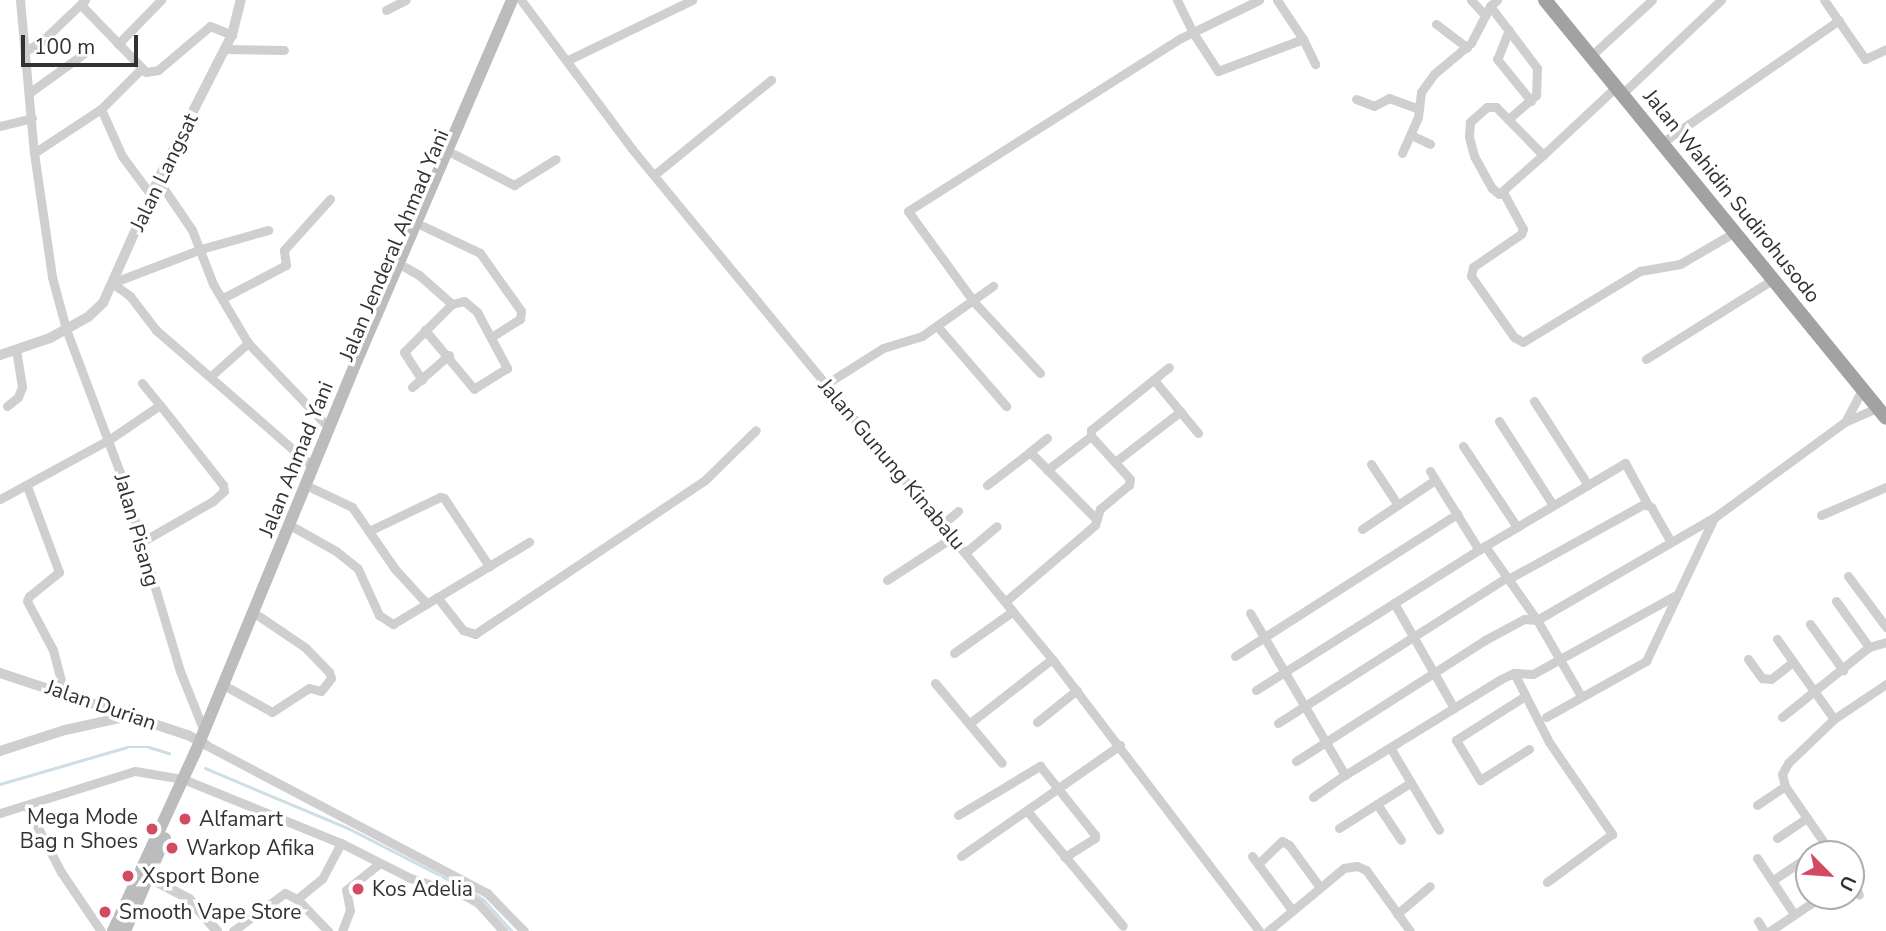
<!DOCTYPE html>
<html>
<head>
<meta charset="utf-8">
<style>
  body { margin:0 }
  #map { position:relative; width:1886px; height:931px; overflow:hidden; background:#fff; font-family:"Nunito Sans",sans-serif }
  div>[style] { position:absolute }
  [style*='--x'] { left:calc(var(--x)*1px); top:calc(var(--y)*1px); width:calc(var(--w)*1px); rotate:calc(var(--a)*1deg) }
  .stream>* { height:2.5px; margin:-1.25px; padding:0 1.25px; transform-origin:1.25px; border-radius:1.25px; background:#ccdfe6 }
  .minor>* { height:9px; margin:-4.5px; padding:0 4.5px; transform-origin:4.5px; border-radius:4.5px; background:#cfcfcf }
  .tertiary>* { height:10px; margin:-5px; padding:0 5px; transform-origin:5px; border-radius:5px; background:#cfcfcf }
  .secondary>* { height:12px; margin:-6px; padding:0 6px; transform-origin:6px; border-radius:6px; background:#bcbcbc }
  .trunk>* { height:14px; margin:-7px; padding:0 7px; transform-origin:7px; border-radius:7px; background:#a2a2a2 }
  .dots>* { width:19px; height:19px; translate:-50% -50%; box-sizing:border-box; border:4px solid #fff; border-radius:50% }
  span { translate:-50% -50%; white-space:nowrap; text-align:center; line-height:1.15; -webkit-text-stroke:7px #fff; paint-order:stroke }
  .street-label { font-size:21px; color:#323232 }
  .poi-label { font-size:21px; color:#323232 }
  .right { translate:-100% -50%; text-align:right }
  .left { translate:0 -50%; text-align:left }
  .north { position:absolute; left:1795px; top:840px; width:70px; height:70px; box-sizing:border-box; background:#fff; border:2px solid #adadad; border-radius:50%; rotate:115deg; font-size:19px; font-weight:700; line-height:28px; text-align:center; color:#323232 }
  .north::after { content:''; display:block; margin:auto; width:24px; height:32px; background:#d34b63; clip-path:polygon(50% 0,100% 100%,50% 72%,0 100%) }
  .scale { position:absolute; left:21px; top:35px; width:117px; height:32px; box-sizing:border-box; border:4px solid #323232; border-top:0; padding-left:9px; font-size:21px; line-height:24px; white-space:nowrap; color:#323232; -webkit-text-stroke:5px #fff; paint-order:stroke }
</style>
</head>
<body>
<div id="map">
  <div class="stream">
    <div style="--x:205;--y:768;--w:155;--a:22.8"></div>
    <div style="--x:348;--y:828;--w:131;--a:27.1"></div>
    <div style="--x:465;--y:888;--w:22;--a:32"></div>
    <div style="--x:484;--y:900;--w:42;--a:47.9"></div>
    <div style="--x:0;--y:784;--w:132;--a:-16.2"></div>
    <div style="--x:127;--y:747;--w:22;--a:0"></div>
    <div style="--x:149;--y:747;--w:21;--a:17"></div>
  </div>
  <div class="minor">
    <div style="--x:20;--y:0;--w:154;--a:84.8"></div>
    <div style="--x:34;--y:153;--w:125;--a:81.7"></div>
    <div style="--x:52;--y:277;--w:54;--a:74.9"></div>
    <div style="--x:66;--y:329;--w:162;--a:69.4"></div>
    <div style="--x:123;--y:481;--w:198;--a:73.3"></div>
    <div style="--x:180;--y:671;--w:65;--a:68.2"></div>
    <div style="--x:521;--y:0;--w:186;--a:53.3"></div>
    <div style="--x:632;--y:149;--w:661;--a:50.53"></div>
    <div style="--x:1052;--y:659;--w:342;--a:52.7"></div>
    <div style="--x:1177;--y:0;--w:34;--a:64"></div>
    <div style="--x:1192;--y:31;--w:48;--a:57"></div>
    <div style="--x:1218;--y:71;--w:91;--a:-20.6"></div>
    <div style="--x:1303;--y:39;--w:47;--a:-123.7"></div>
    <div style="--x:1471;--y:0;--w:21;--a:47"></div>
    <div style="--x:1497;--y:0;--w:9;--a:139"></div>
    <div style="--x:1490;--y:6;--w:78;--a:52.8"></div>
    <div style="--x:1537;--y:68;--w:27;--a:92"></div>
    <div style="--x:1536;--y:95;--w:37;--a:139"></div>
    <div style="--x:1824;--y:0;--w:72;--a:55.2"></div>
    <div style="--x:1865;--y:59;--w:23;--a:-25"></div>
    <div style="--x:81;--y:5;--w:93;--a:45.9"></div>
    <div style="--x:146;--y:72;--w:12;--a:-9"></div>
    <div style="--x:158;--y:70;--w:68;--a:-40.2"></div>
    <div style="--x:210;--y:26;--w:24;--a:22"></div>
    <div style="--x:386;--y:10;--w:22;--a:-27"></div>
    <div style="--x:1436;--y:24;--w:39;--a:37"></div>
    <div style="--x:1509;--y:30;--w:31;--a:112"></div>
    <div style="--x:1497;--y:59;--w:54;--a:51"></div>
    <div style="--x:1303;--y:39;--w:28;--a:64"></div>
    <div style="--x:118;--y:44;--w:62;--a:-45.7"></div>
    <div style="--x:225;--y:49;--w:59;--a:1"></div>
    <div style="--x:25;--y:51;--w:18;--a:-29"></div>
    <div style="--x:41;--y:42;--w:61;--a:-43.7"></div>
    <div style="--x:1592;--y:55;--w:81;--a:-42.5"></div>
    <div style="--x:568;--y:60;--w:138;--a:-25.8"></div>
    <div style="--x:29;--y:93;--w:67;--a:-35.8"></div>
    <div style="--x:1623;--y:93;--w:135;--a:-43.5"></div>
    <div style="--x:1356;--y:99;--w:19;--a:21"></div>
    <div style="--x:1374;--y:106;--w:17;--a:-28"></div>
    <div style="--x:1389;--y:98;--w:32;--a:20"></div>
    <div style="--x:101;--y:109;--w:51;--a:65.9"></div>
    <div style="--x:122;--y:156;--w:49;--a:53.4"></div>
    <div style="--x:0;--y:126;--w:33;--a:-14"></div>
    <div style="--x:1411;--y:135;--w:21;--a:25"></div>
    <div style="--x:1663;--y:142;--w:214;--a:-34.7"></div>
    <div style="--x:34;--y:153;--w:80;--a:-33.3"></div>
    <div style="--x:101;--y:109;--w:58;--a:-45"></div>
    <div style="--x:1402;--y:153;--w:39;--a:-66"></div>
    <div style="--x:1418;--y:117;--w:25;--a:-83"></div>
    <div style="--x:1421;--y:92;--w:22;--a:-54"></div>
    <div style="--x:1434;--y:74;--w:48;--a:-40"></div>
    <div style="--x:1471;--y:43;--w:42;--a:-62.8"></div>
    <div style="--x:454;--y:154;--w:68;--a:27.3"></div>
    <div style="--x:514;--y:185;--w:49;--a:-31.8"></div>
    <div style="--x:1543;--y:155;--w:67;--a:-134.4"></div>
    <div style="--x:1496;--y:107;--w:9;--a:180"></div>
    <div style="--x:1487;--y:107;--w:23;--a:139"></div>
    <div style="--x:1470;--y:122;--w:15;--a:94"></div>
    <div style="--x:1469;--y:137;--w:20;--a:75"></div>
    <div style="--x:1474;--y:156;--w:37;--a:61"></div>
    <div style="--x:1492;--y:188;--w:9;--a:41"></div>
    <div style="--x:1499;--y:194;--w:59;--a:-41.6"></div>
    <div style="--x:1543;--y:155;--w:101;--a:-43"></div>
    <div style="--x:654;--y:175;--w:151;--a:-39.1"></div>
    <div style="--x:158;--y:180;--w:60;--a:55.8"></div>
    <div style="--x:192;--y:230;--w:58;--a:68.7"></div>
    <div style="--x:213;--y:284;--w:69;--a:59.3"></div>
    <div style="--x:248;--y:343;--w:117;--a:46.4"></div>
    <div style="--x:1503;--y:192;--w:42;--a:61.6"></div>
    <div style="--x:1523;--y:229;--w:5;--a:112"></div>
    <div style="--x:1521;--y:234;--w:58;--a:145.5"></div>
    <div style="--x:1473;--y:267;--w:9;--a:103"></div>
    <div style="--x:1471;--y:276;--w:75;--a:54.8"></div>
    <div style="--x:1514;--y:337;--w:10;--a:29"></div>
    <div style="--x:1523;--y:342;--w:137;--a:-31.3"></div>
    <div style="--x:1640;--y:271;--w:41;--a:-9.9"></div>
    <div style="--x:1680;--y:264;--w:64;--a:-30.2"></div>
    <div style="--x:423;--y:226;--w:63;--a:25.3"></div>
    <div style="--x:480;--y:253;--w:71;--a:54.7"></div>
    <div style="--x:521;--y:311;--w:8;--a:97"></div>
    <div style="--x:520;--y:319;--w:32;--a:148"></div>
    <div style="--x:405;--y:267;--w:16;--a:30"></div>
    <div style="--x:419;--y:275;--w:44;--a:41.3"></div>
    <div style="--x:452;--y:304;--w:12;--a:-14"></div>
    <div style="--x:464;--y:301;--w:17;--a:40"></div>
    <div style="--x:477;--y:312;--w:64;--a:61.8"></div>
    <div style="--x:507;--y:368;--w:39;--a:148"></div>
    <div style="--x:474;--y:389;--w:77;--a:-129.7"></div>
    <div style="--x:112;--y:283;--w:22;--a:36"></div>
    <div style="--x:130;--y:296;--w:43;--a:52.6"></div>
    <div style="--x:156;--y:330;--w:208;--a:41.1"></div>
    <div style="--x:112;--y:283;--w:95;--a:-20.9"></div>
    <div style="--x:201;--y:249;--w:70;--a:-15.8"></div>
    <div style="--x:223;--y:298;--w:71;--a:-27.6"></div>
    <div style="--x:286;--y:265;--w:15;--a:-98"></div>
    <div style="--x:284;--y:250;--w:69;--a:-48"></div>
    <div style="--x:937;--y:326;--w:106;--a:49.2"></div>
    <div style="--x:1646;--y:359;--w:149;--a:-32.1"></div>
    <div style="--x:1040;--y:373;--w:97;--a:-132.9"></div>
    <div style="--x:974;--y:302;--w:112;--a:-126"></div>
    <div style="--x:908;--y:211;--w:323;--a:-32.4"></div>
    <div style="--x:1181;--y:38;--w:87;--a:-26"></div>
    <div style="--x:211;--y:376;--w:50;--a:-41.7"></div>
    <div style="--x:422;--y:380;--w:33;--a:-123"></div>
    <div style="--x:404;--y:352;--w:68;--a:-45"></div>
    <div style="--x:1154;--y:380;--w:69;--a:50.3"></div>
    <div style="--x:142;--y:383;--w:28;--a:51"></div>
    <div style="--x:826;--y:384;--w:67;--a:-32.3"></div>
    <div style="--x:883;--y:348;--w:41;--a:-17.1"></div>
    <div style="--x:922;--y:336;--w:87;--a:-35.2"></div>
    <div style="--x:412;--y:387;--w:49;--a:-40.9"></div>
    <div style="--x:1534;--y:401;--w:100;--a:57.3"></div>
    <div style="--x:7;--y:406;--w:14;--a:-39"></div>
    <div style="--x:18;--y:397;--w:11;--a:-68"></div>
    <div style="--x:22;--y:387;--w:37;--a:-99"></div>
    <div style="--x:1499;--y:421;--w:100;--a:57.3"></div>
    <div style="--x:1845;--y:422;--w:36;--a:-62"></div>
    <div style="--x:1047;--y:438;--w:22;--a:141"></div>
    <div style="--x:1030;--y:452;--w:95;--a:45.4"></div>
    <div style="--x:1463;--y:446;--w:97;--a:56.3"></div>
    <div style="--x:1115;--y:462;--w:83;--a:-37.7"></div>
    <div style="--x:1371;--y:464;--w:49;--a:56.6"></div>
    <div style="--x:1047;--y:470;--w:56;--a:-37.7"></div>
    <div style="--x:1430;--y:471;--w:93;--a:58.2"></div>
    <div style="--x:987;--y:485;--w:54;--a:-37.5"></div>
    <div style="--x:27;--y:486;--w:92;--a:69.6"></div>
    <div style="--x:59;--y:572;--w:38;--a:141"></div>
    <div style="--x:29;--y:596;--w:5;--a:112"></div>
    <div style="--x:27;--y:601;--w:55;--a:62"></div>
    <div style="--x:53;--y:650;--w:43;--a:75.3"></div>
    <div style="--x:312;--y:488;--w:44;--a:25.4"></div>
    <div style="--x:352;--y:507;--w:75;--a:55.3"></div>
    <div style="--x:395;--y:569;--w:47;--a:47.6"></div>
    <div style="--x:0;--y:499;--w:125;--a:-28.6"></div>
    <div style="--x:110;--y:439;--w:60;--a:-34.2"></div>
    <div style="--x:160;--y:405;--w:102;--a:51.8"></div>
    <div style="--x:223;--y:485;--w:6;--a:81"></div>
    <div style="--x:224;--y:491;--w:15;--a:138"></div>
    <div style="--x:213;--y:501;--w:84;--a:150.1"></div>
    <div style="--x:1821;--y:515;--w:71;--a:-23.3"></div>
    <div style="--x:943;--y:524;--w:20;--a:-41"></div>
    <div style="--x:295;--y:528;--w:47;--a:29.3"></div>
    <div style="--x:336;--y:551;--w:28;--a:39"></div>
    <div style="--x:358;--y:569;--w:51;--a:65.5"></div>
    <div style="--x:379;--y:615;--w:17;--a:33"></div>
    <div style="--x:393;--y:624;--w:159;--a:-31.1"></div>
    <div style="--x:1362;--y:529;--w:88;--a:-33.9"></div>
    <div style="--x:369;--y:531;--w:79;--a:-25.6"></div>
    <div style="--x:440;--y:497;--w:4;--a:14"></div>
    <div style="--x:444;--y:498;--w:82;--a:56.5"></div>
    <div style="--x:1485;--y:546;--w:90;--a:54.9"></div>
    <div style="--x:1537;--y:620;--w:88;--a:59.9"></div>
    <div style="--x:966;--y:552;--w:40;--a:-40"></div>
    <div style="--x:1848;--y:576;--w:64;--a:53.3"></div>
    <div style="--x:1510;--y:578;--w:153;--a:-28.9"></div>
    <div style="--x:1644;--y:504;--w:8;--a:23"></div>
    <div style="--x:1651;--y:507;--w:40;--a:60.3"></div>
    <div style="--x:887;--y:580;--w:79;--a:-33.1"></div>
    <div style="--x:437;--y:597;--w:42;--a:51.8"></div>
    <div style="--x:463;--y:630;--w:13;--a:18"></div>
    <div style="--x:475;--y:634;--w:277;--a:-33.8"></div>
    <div style="--x:705;--y:480;--w:71;--a:-44.4"></div>
    <div style="--x:1006;--y:601;--w:117;--a:-40.5"></div>
    <div style="--x:1095;--y:525;--w:17;--a:-73"></div>
    <div style="--x:1100;--y:509;--w:38;--a:-40"></div>
    <div style="--x:1129;--y:485;--w:6;--a:-81"></div>
    <div style="--x:1130;--y:479;--w:58;--a:-132.2"></div>
    <div style="--x:1091;--y:436;--w:6;--a:-90"></div>
    <div style="--x:1091;--y:430;--w:100;--a:-38.9"></div>
    <div style="--x:1836;--y:601;--w:57;--a:54.3"></div>
    <div style="--x:1394;--y:603;--w:121;--a:60.3"></div>
    <div style="--x:1250;--y:613;--w:188;--a:59.6"></div>
    <div style="--x:1345;--y:775;--w:183;--a:-31.6"></div>
    <div style="--x:1501;--y:679;--w:14;--a:-25"></div>
    <div style="--x:1514;--y:673;--w:19;--a:3"></div>
    <div style="--x:1533;--y:674;--w:163;--a:-28.9"></div>
    <div style="--x:1810;--y:624;--w:57;--a:54.3"></div>
    <div style="--x:1777;--y:639;--w:98;--a:54.5"></div>
    <div style="--x:954;--y:653;--w:72;--a:-35.4"></div>
    <div style="--x:1235;--y:656;--w:264;--a:-32.6"></div>
    <div style="--x:1748;--y:659;--w:24;--a:54"></div>
    <div style="--x:1762;--y:678;--w:9;--a:6"></div>
    <div style="--x:1771;--y:679;--w:28;--a:-38"></div>
    <div style="--x:1514;--y:673;--w:77;--a:63.1"></div>
    <div style="--x:1549;--y:742;--w:112;--a:55.6"></div>
    <div style="--x:1612;--y:834;--w:81;--a:143.6"></div>
    <div style="--x:935;--y:683;--w:104;--a:50.1"></div>
    <div style="--x:229;--y:688;--w:49;--a:29.2"></div>
    <div style="--x:272;--y:712;--w:44;--a:-33"></div>
    <div style="--x:309;--y:688;--w:12;--a:14"></div>
    <div style="--x:321;--y:691;--w:16;--a:-52"></div>
    <div style="--x:331;--y:678;--w:6;--a:-108"></div>
    <div style="--x:329;--y:672;--w:33;--a:-134"></div>
    <div style="--x:306;--y:648;--w:57;--a:-145.8"></div>
    <div style="--x:1256;--y:690;--w:271;--a:-32.2"></div>
    <div style="--x:1485;--y:546;--w:163;--a:-30.7"></div>
    <div style="--x:1625;--y:463;--w:48;--a:61.3"></div>
    <div style="--x:1525;--y:696;--w:82;--a:147.5"></div>
    <div style="--x:1456;--y:740;--w:47;--a:59"></div>
    <div style="--x:1480;--y:780;--w:58;--a:-32.3"></div>
    <div style="--x:1546;--y:717;--w:115;--a:-29.2"></div>
    <div style="--x:1646;--y:661;--w:158;--a:-64.6"></div>
    <div style="--x:1782;--y:717;--w:112;--a:-38.8"></div>
    <div style="--x:1869;--y:647;--w:18;--a:-16"></div>
    <div style="--x:1037;--y:722;--w:51;--a:-38.7"></div>
    <div style="--x:970;--y:723;--w:104;--a:-38"></div>
    <div style="--x:1278;--y:723;--w:270;--a:-32.5"></div>
    <div style="--x:206;--y:745;--w:318;--a:27.8"></div>
    <div style="--x:487;--y:893;--w:53;--a:45.8"></div>
    <div style="--x:1391;--y:749;--w:94;--a:59.3"></div>
    <div style="--x:1296;--y:761;--w:224;--a:-32.6"></div>
    <div style="--x:1485;--y:640;--w:44;--a:-28.3"></div>
    <div style="--x:1524;--y:619;--w:13;--a:4"></div>
    <div style="--x:1537;--y:620;--w:206;--a:-30.1"></div>
    <div style="--x:1715;--y:517;--w:161;--a:-36.2"></div>
    <div style="--x:1845;--y:422;--w:35;--a:-24"></div>
    <div style="--x:1313;--y:797;--w:39;--a:-35"></div>
    <div style="--x:1377;--y:804;--w:43;--a:56.3"></div>
    <div style="--x:26;--y:805;--w:76;--a:62.4"></div>
    <div style="--x:61;--y:872;--w:71;--a:55.9"></div>
    <div style="--x:1757;--y:805;--w:34;--a:-34"></div>
    <div style="--x:1028;--y:812;--w:148;--a:50.2"></div>
    <div style="--x:0;--y:813;--w:141;--a:-17.3"></div>
    <div style="--x:135;--y:771;--w:49;--a:9.5"></div>
    <div style="--x:183;--y:779;--w:170;--a:22.1"></div>
    <div style="--x:341;--y:843;--w:77;--a:26.9"></div>
    <div style="--x:410;--y:878;--w:59;--a:17.8"></div>
    <div style="--x:466;--y:896;--w:14;--a:30"></div>
    <div style="--x:478;--y:903;--w:38;--a:48"></div>
    <div style="--x:958;--y:815;--w:96;--a:-30.9"></div>
    <div style="--x:1040;--y:766;--w:88;--a:51.4"></div>
    <div style="--x:1095;--y:835;--w:3;--a:90"></div>
    <div style="--x:1095;--y:838;--w:36;--a:148"></div>
    <div style="--x:1339;--y:828;--w:84;--a:-32.4"></div>
    <div style="--x:1777;--y:838;--w:36;--a:-34"></div>
    <div style="--x:1813;--y:854;--w:16;--a:-35"></div>
    <div style="--x:1832;--y:854;--w:83;--a:-124.7"></div>
    <div style="--x:1785;--y:786;--w:12;--a:-104"></div>
    <div style="--x:1782;--y:774;--w:13;--a:-61"></div>
    <div style="--x:1788;--y:763;--w:64;--a:-43.7"></div>
    <div style="--x:1834;--y:719;--w:63;--a:-33.9"></div>
    <div style="--x:961;--y:856;--w:194;--a:-34.9"></div>
    <div style="--x:1252;--y:856;--w:67;--a:53.5"></div>
    <div style="--x:1757;--y:858;--w:67;--a:56.5"></div>
    <div style="--x:1258;--y:864;--w:33;--a:-44"></div>
    <div style="--x:1282;--y:841;--w:8;--a:30"></div>
    <div style="--x:1289;--y:845;--w:51;--a:53.8"></div>
    <div style="--x:1773;--y:880;--w:43;--a:-33.7"></div>
    <div style="--x:1851;--y:883;--w:14;--a:56"></div>
    <div style="--x:297;--y:899;--w:45;--a:45.9"></div>
    <div style="--x:1397;--y:914;--w:43;--a:-40.3"></div>
    <div style="--x:1758;--y:921;--w:12;--a:59"></div>
    <div style="--x:233;--y:931;--w:64;--a:-36.2"></div>
    <div style="--x:285;--y:893;--w:13;--a:27"></div>
    <div style="--x:297;--y:899;--w:32;--a:-39"></div>
    <div style="--x:322;--y:879;--w:41;--a:-62.2"></div>
    <div style="--x:342;--y:931;--w:22;--a:-69"></div>
    <div style="--x:350;--y:910;--w:20;--a:-101"></div>
    <div style="--x:346;--y:890;--w:43;--a:-38.5"></div>
    <div style="--x:1268;--y:931;--w:99;--a:-39.7"></div>
    <div style="--x:1344;--y:868;--w:13;--a:-9"></div>
    <div style="--x:1357;--y:866;--w:10;--a:24"></div>
    <div style="--x:1366;--y:870;--w:75;--a:54.2"></div>
    <div style="--x:1770;--y:931;--w:63;--a:-33.9"></div>
  </div>
  <div class="tertiary">
    <div style="--x:0;--y:355;--w:53;--a:-18.8"></div>
    <div style="--x:50;--y:338;--w:43;--a:-28.9"></div>
    <div style="--x:88;--y:317;--w:21;--a:-43"></div>
    <div style="--x:103;--y:303;--w:135;--a:-65.9"></div>
    <div style="--x:158;--y:180;--w:163;--a:-63"></div>
    <div style="--x:232;--y:35;--w:36;--a:-76"></div>
    <div style="--x:0;--y:673;--w:198;--a:18.3"></div>
    <div style="--x:188;--y:735;--w:21;--a:29"></div>
    <div style="--x:0;--y:751;--w:68;--a:-17.9"></div>
    <div style="--x:65;--y:730;--w:66;--a:-12.3"></div>
    <div style="--x:148;--y:877;--w:47;--a:28.2"></div>
    <div style="--x:189;--y:899;--w:43;--a:48.8"></div>
  </div>
  <div class="secondary">
    <div style="--x:113;--y:931;--w:196;--a:-65.3"></div>
    <div style="--x:195;--y:753;--w:425;--a:-67.6"></div>
    <div style="--x:357;--y:360;--w:392;--a:-66.7"></div>
    <div style="--x:125;--y:931;--w:101;--a:-66.7"></div>
  </div>
  <div class="trunk">
    <div style="--x:1545;--y:0;--w:539;--a:50.79"></div>
  </div>
  <div class="dots">
    <div style="left:185px;top:819px;background:#d34b63"></div>
    <div style="left:152px;top:829px;background:#d34b63"></div>
    <div style="left:172px;top:848px;background:#d34b63"></div>
    <div style="left:128px;top:876px;background:#d34b63"></div>
    <div style="left:358px;top:889px;background:#d34b63"></div>
    <div style="left:105px;top:912px;background:#d34b63"></div>
  </div>
  <div class="street-label">
    <span style="left:164px;top:172px;rotate:-64deg">Jalan Langsat</span>
    <span style="left:1732px;top:196px;rotate:51deg">Jalan Wahidin Sudirohusodo</span>
    <span style="left:394px;top:245px;rotate:-67deg">Jalan Jenderal Ahmad Yani</span>
    <span style="left:296px;top:459px;rotate:-68deg">Jalan Ahmad Yani</span>
    <span style="left:892px;top:464px;rotate:50deg">Jalan Gunung Kinabalu</span>
    <span style="left:137px;top:530px;rotate:74deg">Jalan Pisang</span>
    <span style="left:101px;top:705px;rotate:19deg">Jalan Durian</span>
  </div>
  <div class="poi-label">
    <span class="right" style="left:138px;top:829px">Mega Mode<br>Bag n Shoes</span>
    <span class="left" style="left:199px;top:819px">Alfamart</span>
    <span class="left" style="left:186px;top:848px">Warkop Afika</span>
    <span class="left" style="left:142px;top:876px">Xsport Bone</span>
    <span class="left" style="left:372px;top:889px">Kos Adelia</span>
    <span class="left" style="left:119px;top:912px">Smooth Vape Store</span>
  </div>
  <div class="north">U</div>
  <div class="scale">100 m</div>
</div>
</body>
</html>
